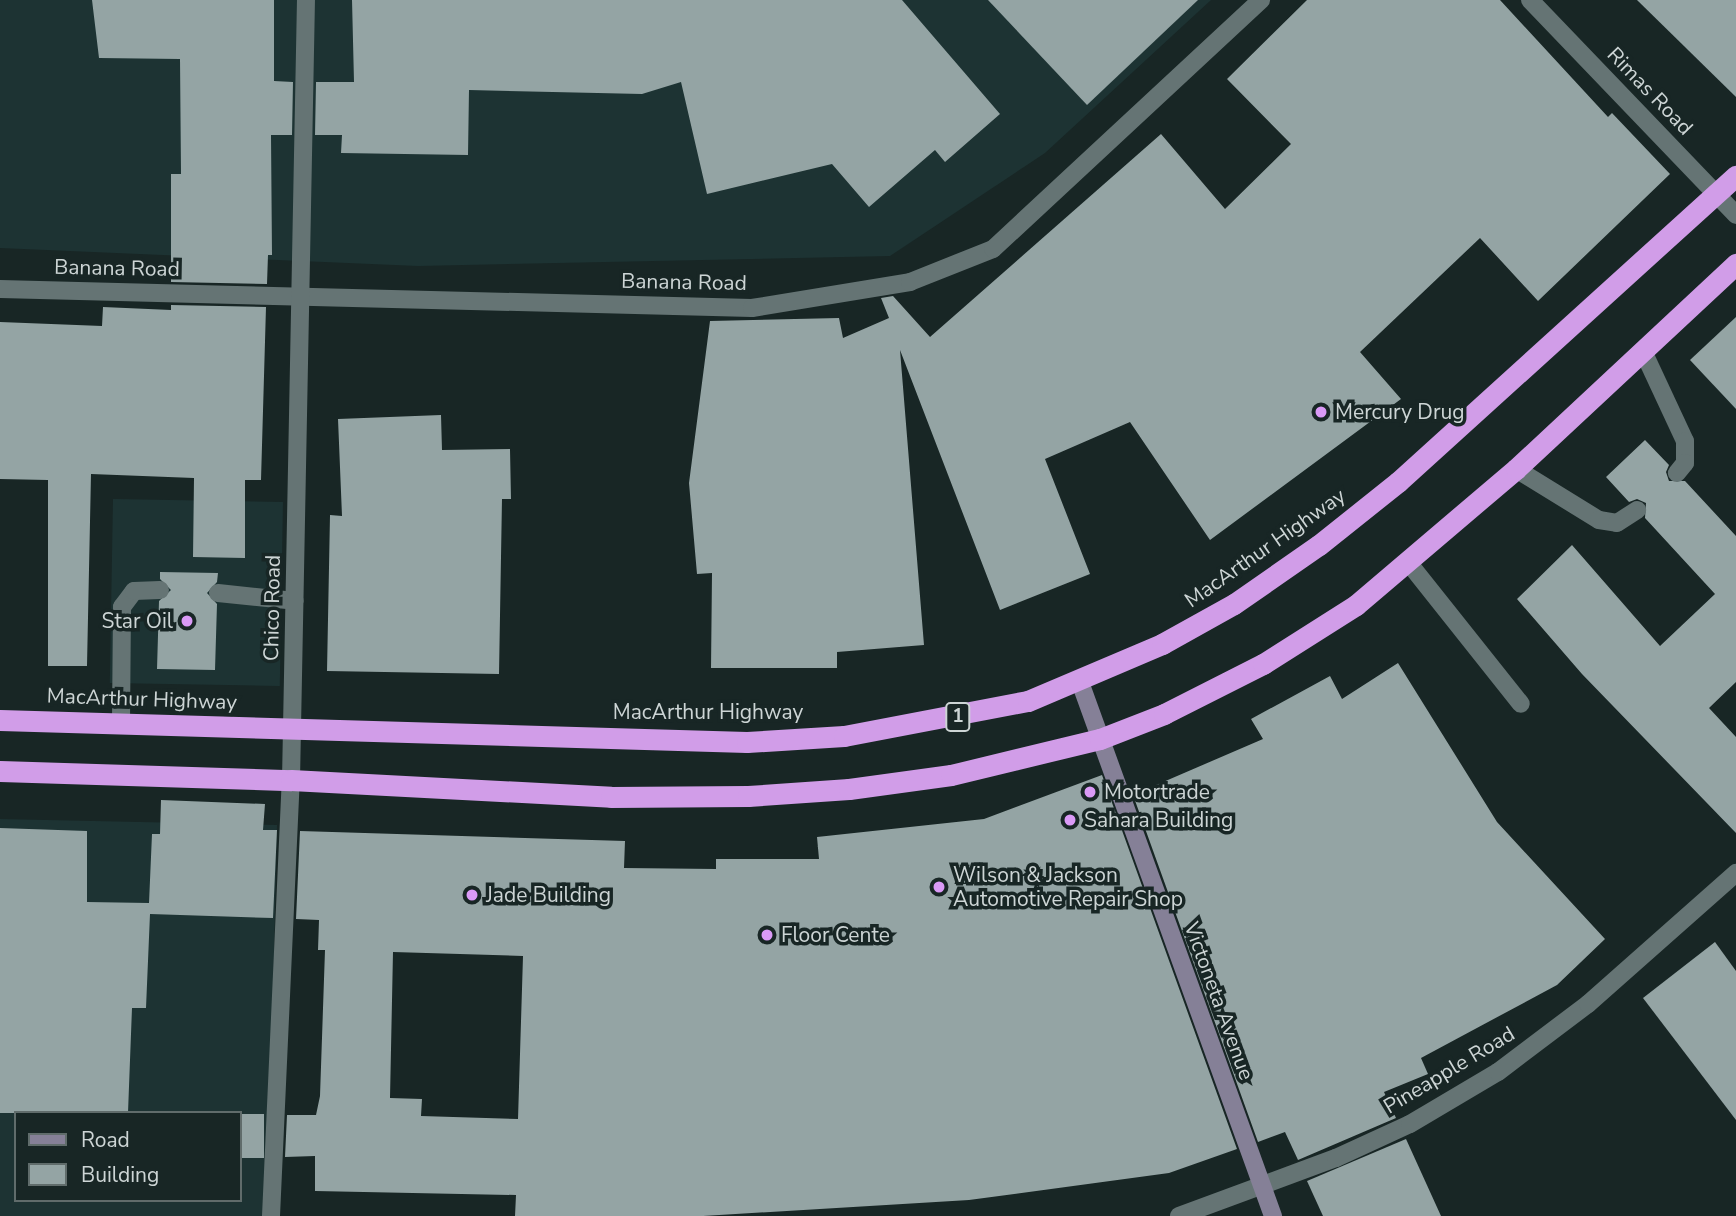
<!DOCTYPE html>
<html>
<head>
<meta charset="utf-8">
<style>
  body { margin:0 }
  #map { position:relative; width:1736px; height:1216px; overflow:hidden; background:#182625; font-family:"Nunito Sans",sans-serif }
  div>[style] { position:absolute }
  [style*='--x'] { left:calc(var(--x)*1px); top:calc(var(--y)*1px); width:calc(var(--w)*1px); rotate:calc(var(--a)*1deg) }
  .built>* { inset:0; background:#1d3333; transform-origin:0 0 }
  .building>* { inset:0; background:#94a4a4; transform-origin:0 0 }
  .lane>* { height:18px; margin:-9px; padding:0 9px; transform-origin:9px; border-radius:9px; background:#657474 }
  .street>* { height:18px; margin:-9px; padding:0 9px; transform-origin:9px; border-radius:9px; background:#657474 }
  .secondary>* { height:18px; margin:-9px; padding:0 9px; transform-origin:9px; border-radius:9px; background:#858097 }
  .highway>* { height:21px; margin:-10.5px; padding:0 10.5px; transform-origin:10.5px; border-radius:10.5px; background:#d19de8 }
  .dots>* { width:19px; height:19px; translate:-50% -50%; box-sizing:border-box; border:4px solid #182625; border-radius:50% }
  span { translate:-50% -50%; white-space:nowrap; text-align:center; line-height:1.15; -webkit-text-stroke:7px #182625; paint-order:stroke }
  .shield-label span { padding:2px 5px; background:#182625; border:2px solid; border-radius:5px; -webkit-text-stroke-width:0 }
  .shield-label { font-size:19px; color:#cdd5d5; font-weight:700 }
  .street-label { font-size:21px; color:#cdd5d5 }
  .poi-label { font-size:21px; color:#cdd5d5 }
  .left { translate:0 -50%; text-align:left }
  .right { translate:-100% -50%; text-align:right }
  .legend { position:absolute; left:14px; top:1111px; width:228px; height:91px; box-sizing:border-box; background:#182625; border:2px solid #606c6b; margin:0; padding:9px 12px; list-style:none; font-size:21px; color:#cdd5d5 }
  .legend li { display:flex; align-items:center; gap:14px; height:35px }
  .legend b { width:35px; border:2px solid #606c6b }
</style>
</head>
<body>
<div id="map">
  <div class="built">
    <div style="clip-path:polygon(0 0,1211px 0,1045px 153px,890px 256px,418px 266px,0 248px)"></div>
    <div style="left:113px;top:499px;width:170px;height:184px;rotate:1deg"></div>
    <div style="clip-path:polygon(evenodd,0 819px,277px 825px,268px 1216px,0 1216px,0 819px,16px 1113px,240px 1113px,240px 1200px,16px 1200px,16px 1113px)"></div>
  </div>
  <div class="building">
    <div style="clip-path:polygon(92px 0,274px 0,274px 81px,293px 82px,292px 135px,271px 135px,272px 255px,268px 255px,267px 284px,171px 282px,171px 174px,181px 174px,180px 59px,99px 58px)"></div>
    <div style="clip-path:polygon(352px 0,902px 0,1000px 114px,945px 162px,935px 150px,869px 207px,832px 164px,707px 194px,681px 82px,642px 94px,469px 90px,468px 155px,341px 153px,342px 135px,315px 135px,316px 82px,354px 82px)"></div>
    <div style="clip-path:polygon(988px 0,1198px 0,1087px 105px)"></div>
    <div style="clip-path:polygon(1307px 0,1500px 0,1608px 117px,1612px 113px,1670px 174px,1538px 301px,1480px 238px,1360px 352px,1401px 399px,1210px 540px,1130px 422px,1045px 459px,1090px 574px,1000px 610px,900px 350px,924px 645px,837px 652px,837px 668px,711px 668px,712px 573px,697px 574px,689px 483px,710px 321px,839px 318px,843px 338px,889px 318px,881px 298px,893px 296px,930px 337px,1161px 134px,1225px 209px,1291px 144px,1227px 79px)"></div>
    <div style="clip-path:polygon(1637px 0,1736px 0,1736px 97px)"></div>
    <div style="clip-path:polygon(171px 305px,266px 307px,261px 480px,245px 480px,245px 558px,193px 557px,194px 478px,91px 474px,87px 666px,48px 666px,48px 480px,0 479px,0 322px,102px 326px,103px 307px,171px 310px)"></div>
    <div style="clip-path:polygon(1736px 317px,1736px 409px,1690px 360px)"></div>
    <div style="clip-path:polygon(441px 415px,442px 450px,510px 449px,511px 499px,502px 499px,499px 674px,327px 671px,330px 515px,342px 516px,338px 419px)"></div>
    <div style="clip-path:polygon(1645px 440px,1669px 465px,1666px 472px,1669px 481px,1685px 481px,1736px 536px,1736px 682px,1709px 708px,1736px 737px,1736px 833px,1582px 674px,1517px 599px,1572px 545px,1660px 646px,1715px 594px,1645px 518px,1646px 503px,1637px 499px,1629px 502px,1606px 477px)"></div>
    <div style="clip-path:polygon(160px 572px,218px 573px,217px 582px,207px 593px,217px 604px,215px 670px,157px 669px,159px 601px,171px 590px,160px 579px)"></div>
    <div style="clip-path:polygon(1398px 663px,1497px 822px,1605px 939px,1557px 985px,1421px 1058px,1428px 1074px,1384px 1092px,1396px 1118px,1298px 1160px,1285px 1132px,1258px 1142px,1133px 795px,1263px 739px,1251px 719px,1330px 676px,1342px 699px)"></div>
    <div style="clip-path:polygon(evenodd,1102px 775px,1237px 1149px,1169px 1173px,969px 1200px,703px 1216px,515px 1216px,516px 1195px,315px 1191px,315px 1156px,285px 1157px,287px 1115px,316px 1115px,320px 1096px,325px 950px,318px 950px,319px 920px,296px 919px,300px 831px,625px 841px,624px 868px,716px 869px,716px 859px,819px 859px,817px 837px,984px 819px,1102px 775px,393px 952px,523px 956px,518px 1119px,421px 1116px,422px 1099px,390px 1098px,393px 952px)"></div>
    <div style="clip-path:polygon(161px 800px,265px 804px,263px 830px,277px 830px,273px 918px,150px 914px,146px 1008px,132px 1008px,128px 1113px,0 1113px,0 828px,87px 831px,87px 902px,149px 903px,152px 834px,160px 834px)"></div>
    <div style="clip-path:polygon(1715px 942px,1736px 971px,1736px 1120px,1643px 998px)"></div>
    <div style="left:240px;top:1114px;width:24px;height:44px"></div>
    <div style="clip-path:polygon(1406px 1139px,1441px 1216px,1323px 1216px,1307px 1181px)"></div>
  </div>
  <div class="lane">
    <div style="--x:1643;--y:351;--w:99;--a:65"></div>
    <div style="--x:1685;--y:441;--w:22;--a:90"></div>
    <div style="--x:1685;--y:463;--w:13;--a:129"></div>
    <div style="--x:1516;--y:469;--w:97;--a:31.6"></div>
    <div style="--x:1599;--y:520;--w:18;--a:9"></div>
    <div style="--x:1617;--y:523;--w:24;--a:-33"></div>
    <div style="--x:1408;--y:562;--w:181;--a:51.5"></div>
    <div style="--x:218;--y:593;--w:77;--a:5.9"></div>
    <div style="--x:121;--y:721;--w:114;--a:-89.5"></div>
    <div style="--x:122;--y:607;--w:20;--a:-53"></div>
    <div style="--x:134;--y:591;--w:26;--a:-2"></div>
  </div>
  <div class="street">
    <div style="--x:1530;--y:0;--w:298;--a:46.2"></div>
    <div style="--x:0;--y:289;--w:752;--a:1.45"></div>
    <div style="--x:752;--y:308;--w:160;--a:-9.3"></div>
    <div style="--x:910;--y:282;--w:89;--a:-21.7"></div>
    <div style="--x:993;--y:249;--w:366;--a:-42.9"></div>
    <div style="--x:271;--y:1216;--w:436;--a:-87.4"></div>
    <div style="--x:291;--y:780;--w:780;--a:-88.9"></div>
    <div style="--x:1179;--y:1216;--w:167;--a:-20.3"></div>
    <div style="--x:1336;--y:1158;--w:81;--a:-24.7"></div>
    <div style="--x:1410;--y:1124;--w:102;--a:-30.6"></div>
    <div style="--x:1498;--y:1072;--w:113;--a:-37.1"></div>
    <div style="--x:1588;--y:1004;--w:198;--a:-41.5"></div>
  </div>
  <div class="secondary">
    <div style="--x:1080;--y:682;--w:568;--a:70.13"></div>
  </div>
  <div class="highway">
    <div style="--x:0;--y:720;--w:747;--a:1.69"></div>
    <div style="--x:747;--y:742;--w:97;--a:-3.5"></div>
    <div style="--x:844;--y:736;--w:187;--a:-10.8"></div>
    <div style="--x:1028;--y:701;--w:146;--a:-23"></div>
    <div style="--x:1162;--y:644;--w:82;--a:-29.1"></div>
    <div style="--x:1234;--y:604;--w:103;--a:-34.8"></div>
    <div style="--x:1319;--y:545;--w:101;--a:-38.6"></div>
    <div style="--x:1398;--y:482;--w:456;--a:-42.2"></div>
    <div style="--x:0;--y:771;--w:291;--a:1.8"></div>
    <div style="--x:291;--y:780;--w:320;--a:3"></div>
    <div style="--x:611;--y:797;--w:137;--a:-0.4"></div>
    <div style="--x:748;--y:796;--w:101;--a:-4"></div>
    <div style="--x:849;--y:789;--w:103;--a:-7.8"></div>
    <div style="--x:951;--y:775;--w:153;--a:-13.6"></div>
    <div style="--x:1100;--y:739;--w:69;--a:-21.3"></div>
    <div style="--x:1164;--y:714;--w:111;--a:-26.8"></div>
    <div style="--x:1263;--y:664;--w:110;--a:-32.4"></div>
    <div style="--x:1356;--y:605;--w:210;--a:-40.4"></div>
    <div style="--x:1516;--y:469;--w:301;--a:-43"></div>
  </div>
  <div class="dots">
    <div style="left:1321px;top:412px;background:#da9af6"></div>
    <div style="left:187px;top:621px;background:#da9af6"></div>
    <div style="left:1090px;top:792px;background:#da9af6"></div>
    <div style="left:1070px;top:820px;background:#da9af6"></div>
    <div style="left:939px;top:887px;background:#da9af6"></div>
    <div style="left:472px;top:895px;background:#da9af6"></div>
    <div style="left:767px;top:935px;background:#da9af6"></div>
  </div>
  <div class="shield-label">
    <span style="left:958px;top:717px">1</span>
  </div>
  <div class="street-label">
    <span style="left:1650px;top:91px;rotate:46deg">Rimas Road</span>
    <span style="left:117px;top:268px;rotate:1deg">Banana Road</span>
    <span style="left:684px;top:282px;rotate:1deg">Banana Road</span>
    <span style="left:1265px;top:548px;rotate:-35deg">MacArthur Highway</span>
    <span style="left:272px;top:608px;rotate:-89deg">Chico Road</span>
    <span style="left:142px;top:699px;rotate:2deg">MacArthur Highway</span>
    <span style="left:708px;top:712px">MacArthur Highway</span>
    <span style="left:1219px;top:1001px;rotate:70deg">Victoneta Avenue</span>
    <span style="left:1449px;top:1070px;rotate:-31deg">Pineapple Road</span>
  </div>
  <div class="poi-label">
    <span class="left" style="left:1335px;top:412px">Mercury Drug</span>
    <span class="right" style="left:173px;top:621px">Star Oil</span>
    <span class="left" style="left:1104px;top:792px">Motortrade</span>
    <span class="left" style="left:1084px;top:820px">Sahara Building</span>
    <span class="left" style="left:953px;top:887px">Wilson &amp; Jackson<br>Automotive Repair Shop</span>
    <span class="left" style="left:486px;top:895px">Jade Building</span>
    <span class="left" style="left:781px;top:935px">Floor Cente</span>
  </div>
  <ul class="legend">
  <li><b style="height:9px;background:#858097"></b>Road</li>
  <li><b style="height:19px;background:#94a4a4"></b>Building</li>
  </ul>
</div>
</body>
</html>
